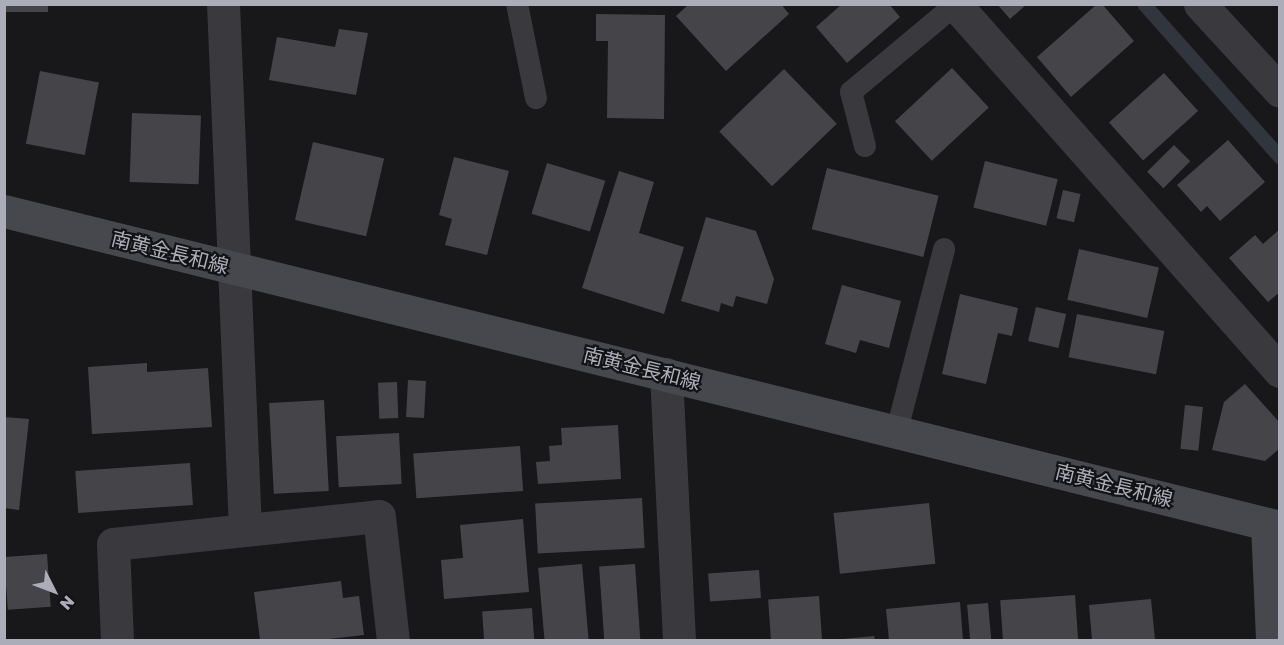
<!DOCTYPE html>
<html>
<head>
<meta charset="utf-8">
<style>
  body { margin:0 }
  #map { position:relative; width:1284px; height:645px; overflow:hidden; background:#181719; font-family:"Golos Text","Noto Sans JP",sans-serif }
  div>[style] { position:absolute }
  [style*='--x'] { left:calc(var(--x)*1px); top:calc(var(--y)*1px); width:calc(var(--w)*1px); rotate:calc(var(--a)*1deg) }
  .stream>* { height:14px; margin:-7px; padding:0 7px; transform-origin:7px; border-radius:7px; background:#31363e }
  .building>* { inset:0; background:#454549; transform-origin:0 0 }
  .lane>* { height:22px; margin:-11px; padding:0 11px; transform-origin:11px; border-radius:11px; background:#39393e }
  .street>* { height:33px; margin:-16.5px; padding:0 16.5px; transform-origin:16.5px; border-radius:16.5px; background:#39393e }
  .secondary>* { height:33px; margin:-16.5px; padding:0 16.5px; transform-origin:16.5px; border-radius:16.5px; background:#47484e }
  span { translate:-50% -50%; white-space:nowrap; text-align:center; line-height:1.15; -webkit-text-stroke:4.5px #131214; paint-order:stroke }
  .street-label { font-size:20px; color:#abadb8 }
  .frame { position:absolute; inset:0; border:6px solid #abadb8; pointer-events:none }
  .north { position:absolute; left:24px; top:561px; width:60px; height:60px; -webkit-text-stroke:4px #131214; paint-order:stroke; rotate:132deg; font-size:16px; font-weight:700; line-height:24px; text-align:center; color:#abadb8 }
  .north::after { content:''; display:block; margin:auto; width:21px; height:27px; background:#abadb8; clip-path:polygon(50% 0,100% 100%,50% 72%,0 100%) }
</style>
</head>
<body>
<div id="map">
  <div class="stream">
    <div style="--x:1144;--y:4;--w:205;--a:48.4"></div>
  </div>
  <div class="building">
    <div style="left:4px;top:4px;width:44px;height:8px"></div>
    <div style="clip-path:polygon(689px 4px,781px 4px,789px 14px,726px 71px,676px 16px)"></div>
    <div style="clip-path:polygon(842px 4px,889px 4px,900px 17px,847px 63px,816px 27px)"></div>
    <div style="clip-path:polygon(997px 4px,1027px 4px,1010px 19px)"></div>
    <div style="clip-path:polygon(1097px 4px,1102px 4px,1134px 41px,1071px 97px,1037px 57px)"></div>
    <div style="clip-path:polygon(596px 14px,665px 15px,664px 119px,607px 118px,608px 41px,596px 41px)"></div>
    <div style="clip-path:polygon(339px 29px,368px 33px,356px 95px,269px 80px,277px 37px,335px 47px)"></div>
    <div style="left:952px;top:68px;width:54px;height:78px;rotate:47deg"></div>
    <div style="left:784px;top:69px;width:76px;height:90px;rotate:46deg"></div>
    <div style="left:40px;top:71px;width:60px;height:74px;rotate:11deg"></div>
    <div style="left:1164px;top:73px;width:51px;height:74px;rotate:48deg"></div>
    <div style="left:132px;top:113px;width:69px;height:69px;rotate:2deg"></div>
    <div style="clip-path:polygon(1228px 140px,1265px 182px,1220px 221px,1207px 206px,1201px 212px,1177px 185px)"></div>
    <div style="left:313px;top:142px;width:73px;height:80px;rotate:13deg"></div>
    <div style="left:1174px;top:145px;width:23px;height:38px;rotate:45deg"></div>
    <div style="clip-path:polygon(454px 157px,509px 171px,487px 255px,445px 245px,452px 219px,439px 215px)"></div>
    <div style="left:985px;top:161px;width:75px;height:48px;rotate:14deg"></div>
    <div style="left:547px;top:163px;width:61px;height:53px;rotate:17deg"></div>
    <div style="left:827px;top:168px;width:115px;height:63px;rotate:14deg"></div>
    <div style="clip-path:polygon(619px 171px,654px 182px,639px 233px,684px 247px,664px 314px,582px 288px)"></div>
    <div style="left:1063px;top:190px;width:18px;height:29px;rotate:13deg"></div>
    <div style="clip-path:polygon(706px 217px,756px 231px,774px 279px,767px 304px,736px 296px,733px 307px,721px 303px,719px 312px,681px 301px)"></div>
    <div style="clip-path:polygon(1280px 229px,1280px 292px,1268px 302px,1229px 258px,1255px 235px,1263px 244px)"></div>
    <div style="left:1079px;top:249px;width:82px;height:52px;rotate:13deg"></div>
    <div style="clip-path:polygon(842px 285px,901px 301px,889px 348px,860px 340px,856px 353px,825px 344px)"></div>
    <div style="clip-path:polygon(960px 294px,1018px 308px,1012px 336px,998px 333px,986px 384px,942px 374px)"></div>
    <div style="left:1036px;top:307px;width:31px;height:35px;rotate:13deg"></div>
    <div style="left:1077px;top:314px;width:89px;height:44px;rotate:11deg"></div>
    <div style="clip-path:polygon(147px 363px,147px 372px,208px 368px,212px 427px,92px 434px,88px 367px)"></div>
    <div style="left:408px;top:380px;width:18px;height:37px;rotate:3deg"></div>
    <div style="left:397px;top:382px;width:36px;height:19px;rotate:88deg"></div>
    <div style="clip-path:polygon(1245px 384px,1280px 423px,1280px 448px,1265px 461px,1212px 450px,1224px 402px)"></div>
    <div style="left:324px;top:400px;width:91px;height:55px;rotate:87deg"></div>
    <div style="left:1185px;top:405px;width:18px;height:44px;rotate:6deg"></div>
    <div style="clip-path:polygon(4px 417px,29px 419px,19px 510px,4px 508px)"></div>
    <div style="clip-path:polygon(618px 425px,621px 479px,538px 484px,536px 462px,550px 461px,549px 446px,562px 445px,561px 428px)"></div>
    <div style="left:399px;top:433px;width:51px;height:63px;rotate:87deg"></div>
    <div style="left:520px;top:446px;width:45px;height:107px;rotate:86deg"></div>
    <div style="left:190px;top:463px;width:42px;height:115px;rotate:86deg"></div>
    <div style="left:642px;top:498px;width:50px;height:107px;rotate:87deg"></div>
    <div style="left:929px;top:503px;width:61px;height:96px;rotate:84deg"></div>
    <div style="clip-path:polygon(523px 519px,529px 592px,444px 599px,441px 560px,463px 558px,460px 525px)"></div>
    <div style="left:47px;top:554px;width:53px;height:43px;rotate:86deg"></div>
    <div style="left:582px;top:564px;width:76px;height:44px;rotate:85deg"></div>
    <div style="left:635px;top:564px;width:76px;height:36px;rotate:86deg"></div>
    <div style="left:759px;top:570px;width:28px;height:51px;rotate:86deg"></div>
    <div style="clip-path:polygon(341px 581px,343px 598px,359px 596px,364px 635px,320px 640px,260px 640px,254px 592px)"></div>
    <div style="left:1075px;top:595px;width:45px;height:75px;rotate:86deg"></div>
    <div style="left:819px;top:596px;width:44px;height:51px;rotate:86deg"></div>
    <div style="clip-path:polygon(1151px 599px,1155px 640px,1092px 640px,1089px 605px)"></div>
    <div style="clip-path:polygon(960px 602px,963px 640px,889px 640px,886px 609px)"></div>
    <div style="left:988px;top:603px;width:37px;height:21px;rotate:85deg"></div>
    <div style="left:532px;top:608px;width:32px;height:50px;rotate:86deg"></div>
    <div style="clip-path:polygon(874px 636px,875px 640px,843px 640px,843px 639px)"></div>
  </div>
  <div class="lane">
    <div style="--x:517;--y:4;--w:96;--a:78.6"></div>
    <div style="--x:865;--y:146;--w:56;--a:-104.5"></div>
    <div style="--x:851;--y:92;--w:136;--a:-39.9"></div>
    <div style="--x:897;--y:430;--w:187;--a:-75.4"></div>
  </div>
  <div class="street">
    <div style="--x:223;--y:4;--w:526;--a:87.6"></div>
    <div style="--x:955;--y:4;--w:490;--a:48.5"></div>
    <div style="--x:1200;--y:4;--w:118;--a:47.4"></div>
    <div style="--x:666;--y:374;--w:266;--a:87.2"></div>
    <div style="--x:117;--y:640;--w:96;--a:-92.4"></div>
    <div style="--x:113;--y:544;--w:267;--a:-6"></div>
    <div style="--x:379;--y:516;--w:125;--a:83.6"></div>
  </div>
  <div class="secondary">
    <div style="--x:4;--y:211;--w:1315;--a:13.91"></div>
    <div style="--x:1267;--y:524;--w:116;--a:87.5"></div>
  </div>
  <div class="street-label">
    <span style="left:170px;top:252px;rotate:14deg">南黄金長和線</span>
    <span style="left:642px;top:368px;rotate:14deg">南黄金長和線</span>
    <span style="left:1114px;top:485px;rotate:14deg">南黄金長和線</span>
  </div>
  <div class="frame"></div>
  <div class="north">N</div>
</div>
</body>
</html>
